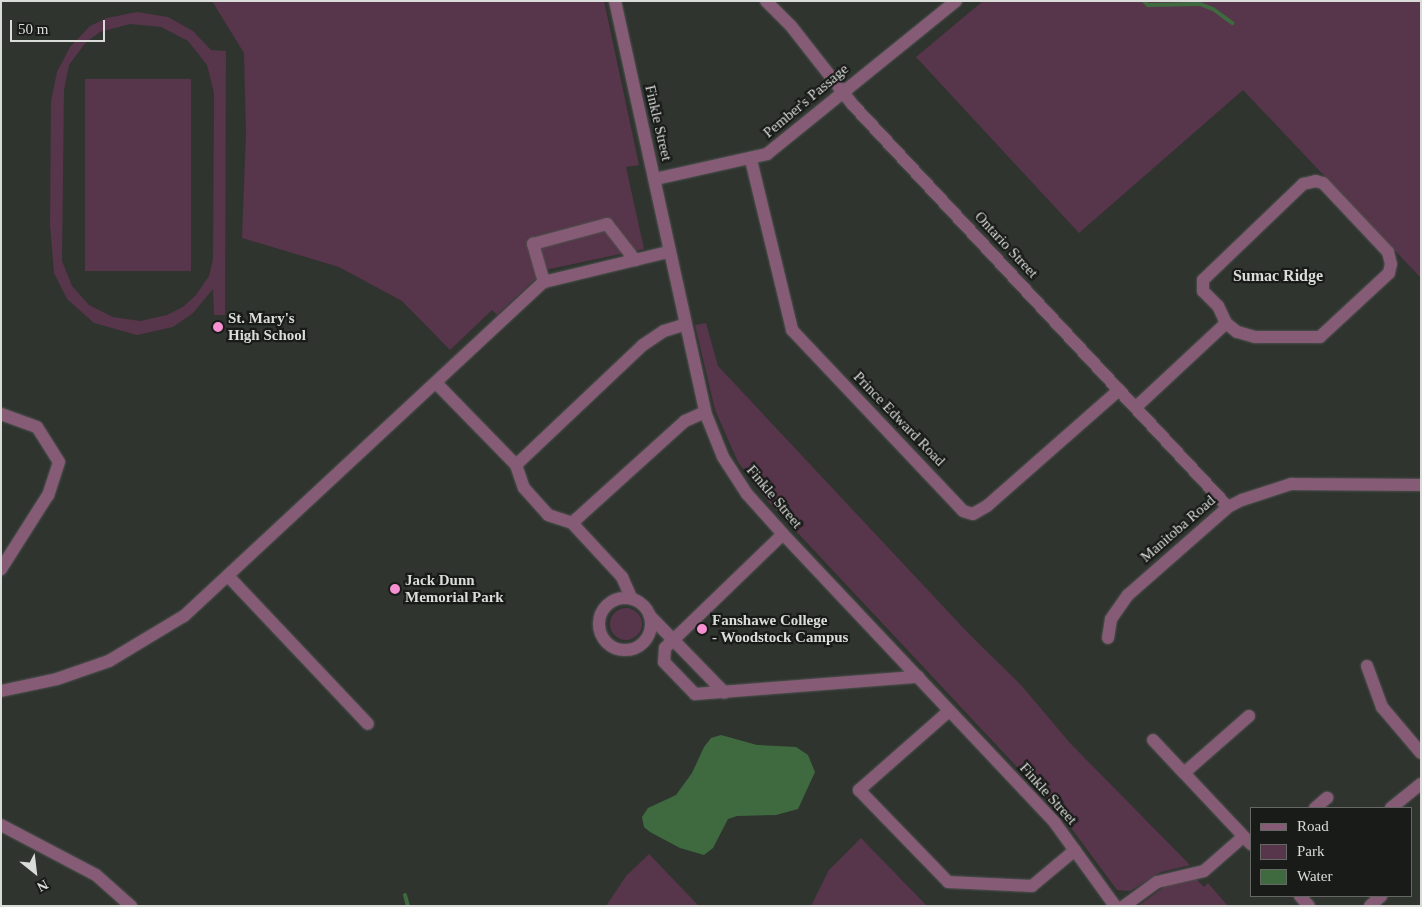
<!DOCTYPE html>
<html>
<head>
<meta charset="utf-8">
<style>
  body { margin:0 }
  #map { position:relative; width:1422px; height:907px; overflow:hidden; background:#2f342f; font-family:Georgia,serif }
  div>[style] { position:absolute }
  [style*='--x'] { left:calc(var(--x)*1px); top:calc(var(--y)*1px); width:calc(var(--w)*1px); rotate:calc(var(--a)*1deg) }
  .green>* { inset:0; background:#57354a; transform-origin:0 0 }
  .round { border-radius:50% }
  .water>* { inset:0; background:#3f6a3f }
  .stream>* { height:4px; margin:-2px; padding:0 2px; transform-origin:2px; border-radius:2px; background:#3f6a3f }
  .roads { filter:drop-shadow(0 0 1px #4e524e) drop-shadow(0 0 1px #4e524e) }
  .minor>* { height:12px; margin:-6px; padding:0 6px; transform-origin:6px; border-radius:6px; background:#855b75 }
  .minor>.ring { margin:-6px; padding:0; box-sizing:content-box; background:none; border:12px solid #855b75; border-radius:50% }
  .dots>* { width:14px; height:14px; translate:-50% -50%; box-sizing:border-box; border:2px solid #191b18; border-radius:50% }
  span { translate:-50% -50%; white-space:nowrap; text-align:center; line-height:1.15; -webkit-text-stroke:4.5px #191b18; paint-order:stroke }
  .street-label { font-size:15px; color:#d9dcd9 }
  .poi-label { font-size:15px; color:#d9dcd9; font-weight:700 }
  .left { translate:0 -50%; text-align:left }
  .neighbourhood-label { font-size:16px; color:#d9dcd9; font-weight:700 }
  .frame { position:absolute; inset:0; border:2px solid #d9dcd9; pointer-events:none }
  .legend { position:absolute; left:1250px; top:807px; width:162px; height:90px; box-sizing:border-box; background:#191b18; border:1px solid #666865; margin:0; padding:6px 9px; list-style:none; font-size:15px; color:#d9dcd9 }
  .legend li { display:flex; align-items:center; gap:10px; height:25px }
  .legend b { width:25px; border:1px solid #666865 }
  .north { position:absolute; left:10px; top:847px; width:50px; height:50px; -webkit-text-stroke:4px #191b18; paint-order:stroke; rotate:151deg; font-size:14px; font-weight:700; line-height:20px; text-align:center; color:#d9dcd9 }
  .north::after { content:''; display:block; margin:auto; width:18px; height:22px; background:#d9dcd9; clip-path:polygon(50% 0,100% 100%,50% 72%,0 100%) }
  .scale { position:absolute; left:10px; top:20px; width:95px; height:22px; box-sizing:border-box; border:2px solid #d9dcd9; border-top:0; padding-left:6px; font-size:15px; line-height:18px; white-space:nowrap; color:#d9dcd9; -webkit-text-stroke:4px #191b18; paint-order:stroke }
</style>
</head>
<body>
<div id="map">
  <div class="green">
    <div style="clip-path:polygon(212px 1px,604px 1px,639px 165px,626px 167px,644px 249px,545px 270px,497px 315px,492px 310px,450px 350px,402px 301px,339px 267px,242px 238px,246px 133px,244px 53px)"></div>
    <div style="clip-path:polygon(983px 1px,1421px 1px,1421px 278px,1243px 90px,1079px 233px,916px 57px)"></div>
    <div style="clip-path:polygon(evenodd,137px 12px,168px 17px,193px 31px,211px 50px,226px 51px,225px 315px,214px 315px,213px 289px,193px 313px,173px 327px,137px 335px,94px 323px,67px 299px,54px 273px,50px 225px,51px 101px,57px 72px,70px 47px,90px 26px,107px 18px,137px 12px,130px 24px,161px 27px,188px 41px,207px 65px,214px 93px,213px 259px,209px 276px,196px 295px,183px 307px,167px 315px,140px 321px,113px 317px,89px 305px,72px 286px,62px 261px,64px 90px,69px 65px,86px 42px,100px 32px,130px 24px)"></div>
    <div style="left:85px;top:79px;width:106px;height:192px"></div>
    <div style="clip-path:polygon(706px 323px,718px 366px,969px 634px,1021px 685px,1070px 743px,1190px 865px,1161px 872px,1130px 891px,1117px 890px,1060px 813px,767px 500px,738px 462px,715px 410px,695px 325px)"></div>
    <div class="round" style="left:610px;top:608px;width:32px;height:32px"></div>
    <div style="clip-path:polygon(861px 838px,927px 906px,811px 906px,829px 870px)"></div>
    <div style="clip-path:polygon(649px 854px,699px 906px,606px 906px,626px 876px)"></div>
    <div style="clip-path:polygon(1196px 879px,1204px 887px,1208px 883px,1228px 906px,1138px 906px,1168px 884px)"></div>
  </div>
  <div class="water">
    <div style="clip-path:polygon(721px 735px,757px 745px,796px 747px,808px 755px,815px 772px,798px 809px,776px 815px,737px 816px,728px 819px,713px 848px,704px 855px,680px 848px,650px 832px,644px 827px,642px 817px,648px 808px,676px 795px,692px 773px,704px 747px,711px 738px)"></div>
  </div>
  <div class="stream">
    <div style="--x:1144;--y:1;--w:6;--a:45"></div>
    <div style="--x:1148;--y:5;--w:52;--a:-1.1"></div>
    <div style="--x:1200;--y:4;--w:14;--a:21"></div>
    <div style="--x:1213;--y:9;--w:24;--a:36"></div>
    <div style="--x:405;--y:895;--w:11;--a:75"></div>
  </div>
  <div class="roads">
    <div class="minor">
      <div style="--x:615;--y:1;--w:421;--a:77.6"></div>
      <div style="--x:705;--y:412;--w:48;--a:68.2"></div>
      <div style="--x:723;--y:457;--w:44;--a:57"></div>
      <div style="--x:747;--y:494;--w:54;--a:48"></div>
      <div style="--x:783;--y:534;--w:397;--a:46.7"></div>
      <div style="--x:1055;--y:823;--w:102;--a:54.1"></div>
      <div style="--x:766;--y:1;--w:35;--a:45"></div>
      <div style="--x:791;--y:26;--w:100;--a:51.9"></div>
      <div style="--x:853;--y:105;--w:550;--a:46.99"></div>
      <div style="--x:751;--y:160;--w:175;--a:76.4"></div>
      <div style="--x:792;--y:330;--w:249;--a:46.6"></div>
      <div style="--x:963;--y:511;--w:10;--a:17"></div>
      <div style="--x:973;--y:514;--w:16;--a:-30"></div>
      <div style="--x:987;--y:506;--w:176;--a:-41.3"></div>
      <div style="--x:655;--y:179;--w:115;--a:-12.6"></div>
      <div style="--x:767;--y:154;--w:243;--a:-39"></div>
      <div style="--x:1316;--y:181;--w:7;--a:16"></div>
      <div style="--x:1323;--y:183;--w:95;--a:46.7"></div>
      <div style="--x:1388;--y:252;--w:12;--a:76"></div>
      <div style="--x:1391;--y:264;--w:9;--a:103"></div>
      <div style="--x:1389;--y:273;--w:94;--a:137.2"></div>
      <div style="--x:1320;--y:337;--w:65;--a:180"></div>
      <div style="--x:1255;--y:337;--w:19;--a:-164"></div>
      <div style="--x:1237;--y:332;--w:14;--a:-141"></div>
      <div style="--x:1226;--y:323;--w:19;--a:-115"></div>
      <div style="--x:1218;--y:306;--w:21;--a:-135"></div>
      <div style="--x:1203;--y:291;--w:11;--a:-90"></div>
      <div style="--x:1203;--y:280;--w:139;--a:-43.8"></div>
      <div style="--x:1303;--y:184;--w:13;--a:-13"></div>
      <div style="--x:544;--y:282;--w:40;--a:-106"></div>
      <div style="--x:533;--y:244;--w:77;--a:-15.1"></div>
      <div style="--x:607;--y:224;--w:46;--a:52.1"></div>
      <div style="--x:437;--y:384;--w:113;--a:45.7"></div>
      <div style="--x:516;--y:465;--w:24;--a:71"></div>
      <div style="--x:524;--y:488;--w:36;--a:48"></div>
      <div style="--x:548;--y:515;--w:25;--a:18"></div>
      <div style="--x:572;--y:523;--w:74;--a:47.2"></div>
      <div style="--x:622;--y:577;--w:24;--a:66"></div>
      <div style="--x:1136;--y:407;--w:123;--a:-43"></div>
      <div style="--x:1;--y:414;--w:38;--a:20"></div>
      <div style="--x:37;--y:427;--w:41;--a:57.8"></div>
      <div style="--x:59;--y:462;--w:35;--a:108"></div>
      <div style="--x:48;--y:495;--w:88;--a:122.4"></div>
      <div style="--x:516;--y:465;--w:175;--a:-43.4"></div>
      <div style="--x:643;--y:345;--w:25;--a:-34"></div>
      <div style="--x:664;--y:331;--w:21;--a:-17"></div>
      <div style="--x:572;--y:523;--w:152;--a:-42.1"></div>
      <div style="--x:685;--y:421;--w:22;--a:-24"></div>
      <div style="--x:783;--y:534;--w:164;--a:136"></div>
      <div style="--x:665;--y:648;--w:14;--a:94"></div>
      <div style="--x:664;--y:662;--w:45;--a:45.9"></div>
      <div style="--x:695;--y:694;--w:224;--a:-4.4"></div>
      <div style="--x:229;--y:577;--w:202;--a:46.6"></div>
      <div class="ring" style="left:599px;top:598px;width:40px;height:40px"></div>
      <div style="--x:650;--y:616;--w:107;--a:45.8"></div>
      <div style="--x:1108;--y:638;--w:19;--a:-81"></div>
      <div style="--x:1111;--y:619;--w:29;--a:-55"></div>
      <div style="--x:1128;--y:595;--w:133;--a:-41.3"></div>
      <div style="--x:1228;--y:507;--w:16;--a:-27"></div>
      <div style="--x:1242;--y:500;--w:52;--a:-18.1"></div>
      <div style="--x:1291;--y:484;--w:130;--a:0.4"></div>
      <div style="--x:1367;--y:666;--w:44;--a:69.9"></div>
      <div style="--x:1382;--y:707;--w:60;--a:49.7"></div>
      <div style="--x:1;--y:691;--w:57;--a:-12.1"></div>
      <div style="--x:57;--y:679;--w:55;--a:-19.1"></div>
      <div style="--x:109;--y:661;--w:87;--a:-31"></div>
      <div style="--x:184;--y:616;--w:491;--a:-42.9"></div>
      <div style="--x:544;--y:282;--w:128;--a:-13.6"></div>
      <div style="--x:949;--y:711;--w:120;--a:138.7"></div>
      <div style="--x:859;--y:790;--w:128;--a:45.9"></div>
      <div style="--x:948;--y:882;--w:84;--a:2.7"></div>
      <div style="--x:1032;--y:886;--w:56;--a:-39.9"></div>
      <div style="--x:1249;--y:716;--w:86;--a:138.8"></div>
      <div style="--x:1184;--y:773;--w:98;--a:46.7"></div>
      <div style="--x:1153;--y:740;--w:45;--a:46.8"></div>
      <div style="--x:1315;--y:808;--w:16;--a:-40"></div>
      <div style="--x:1391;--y:808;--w:38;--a:-39"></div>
      <div style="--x:1;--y:825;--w:107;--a:27.8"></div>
      <div style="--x:96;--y:875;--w:47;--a:41.5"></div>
      <div style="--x:1300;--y:896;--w:13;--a:48"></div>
      <div style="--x:1124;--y:906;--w:41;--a:-36"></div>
      <div style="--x:1157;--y:882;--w:48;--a:-13.2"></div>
      <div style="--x:1204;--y:871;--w:52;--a:-41.1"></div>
      <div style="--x:1370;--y:906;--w:15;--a:-42"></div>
    </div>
  </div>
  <div class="dots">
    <div style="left:218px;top:327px;background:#f590d1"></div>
    <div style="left:395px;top:589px;background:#f590d1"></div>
    <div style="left:702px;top:629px;background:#f590d1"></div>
  </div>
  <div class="street-label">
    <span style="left:806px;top:101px;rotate:-40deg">Pember's Passage</span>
    <span style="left:658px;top:123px;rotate:77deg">Finkle Street</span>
    <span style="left:1006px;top:245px;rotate:47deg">Ontario Street</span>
    <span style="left:899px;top:419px;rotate:46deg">Prince Edward Road</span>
    <span style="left:774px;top:497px;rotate:50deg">Finkle Street</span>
    <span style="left:1178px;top:529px;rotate:-41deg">Manitoba Road</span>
    <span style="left:1048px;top:794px;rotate:48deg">Finkle Street</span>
  </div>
  <div class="poi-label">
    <span class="left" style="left:228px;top:327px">St. Mary's<br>High School</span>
    <span class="left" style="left:405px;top:589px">Jack Dunn<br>Memorial Park</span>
    <span class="left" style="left:712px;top:629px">Fanshawe College<br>- Woodstock Campus</span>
  </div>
  <div class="neighbourhood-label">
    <span style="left:1278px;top:276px">Sumac Ridge</span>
  </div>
  <div class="frame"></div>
  <ul class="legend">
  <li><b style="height:6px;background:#855b75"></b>Road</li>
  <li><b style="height:14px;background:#57354a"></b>Park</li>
  <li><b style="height:14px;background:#3f6a3f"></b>Water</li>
  </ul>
  <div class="north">N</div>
  <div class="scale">50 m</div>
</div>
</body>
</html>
